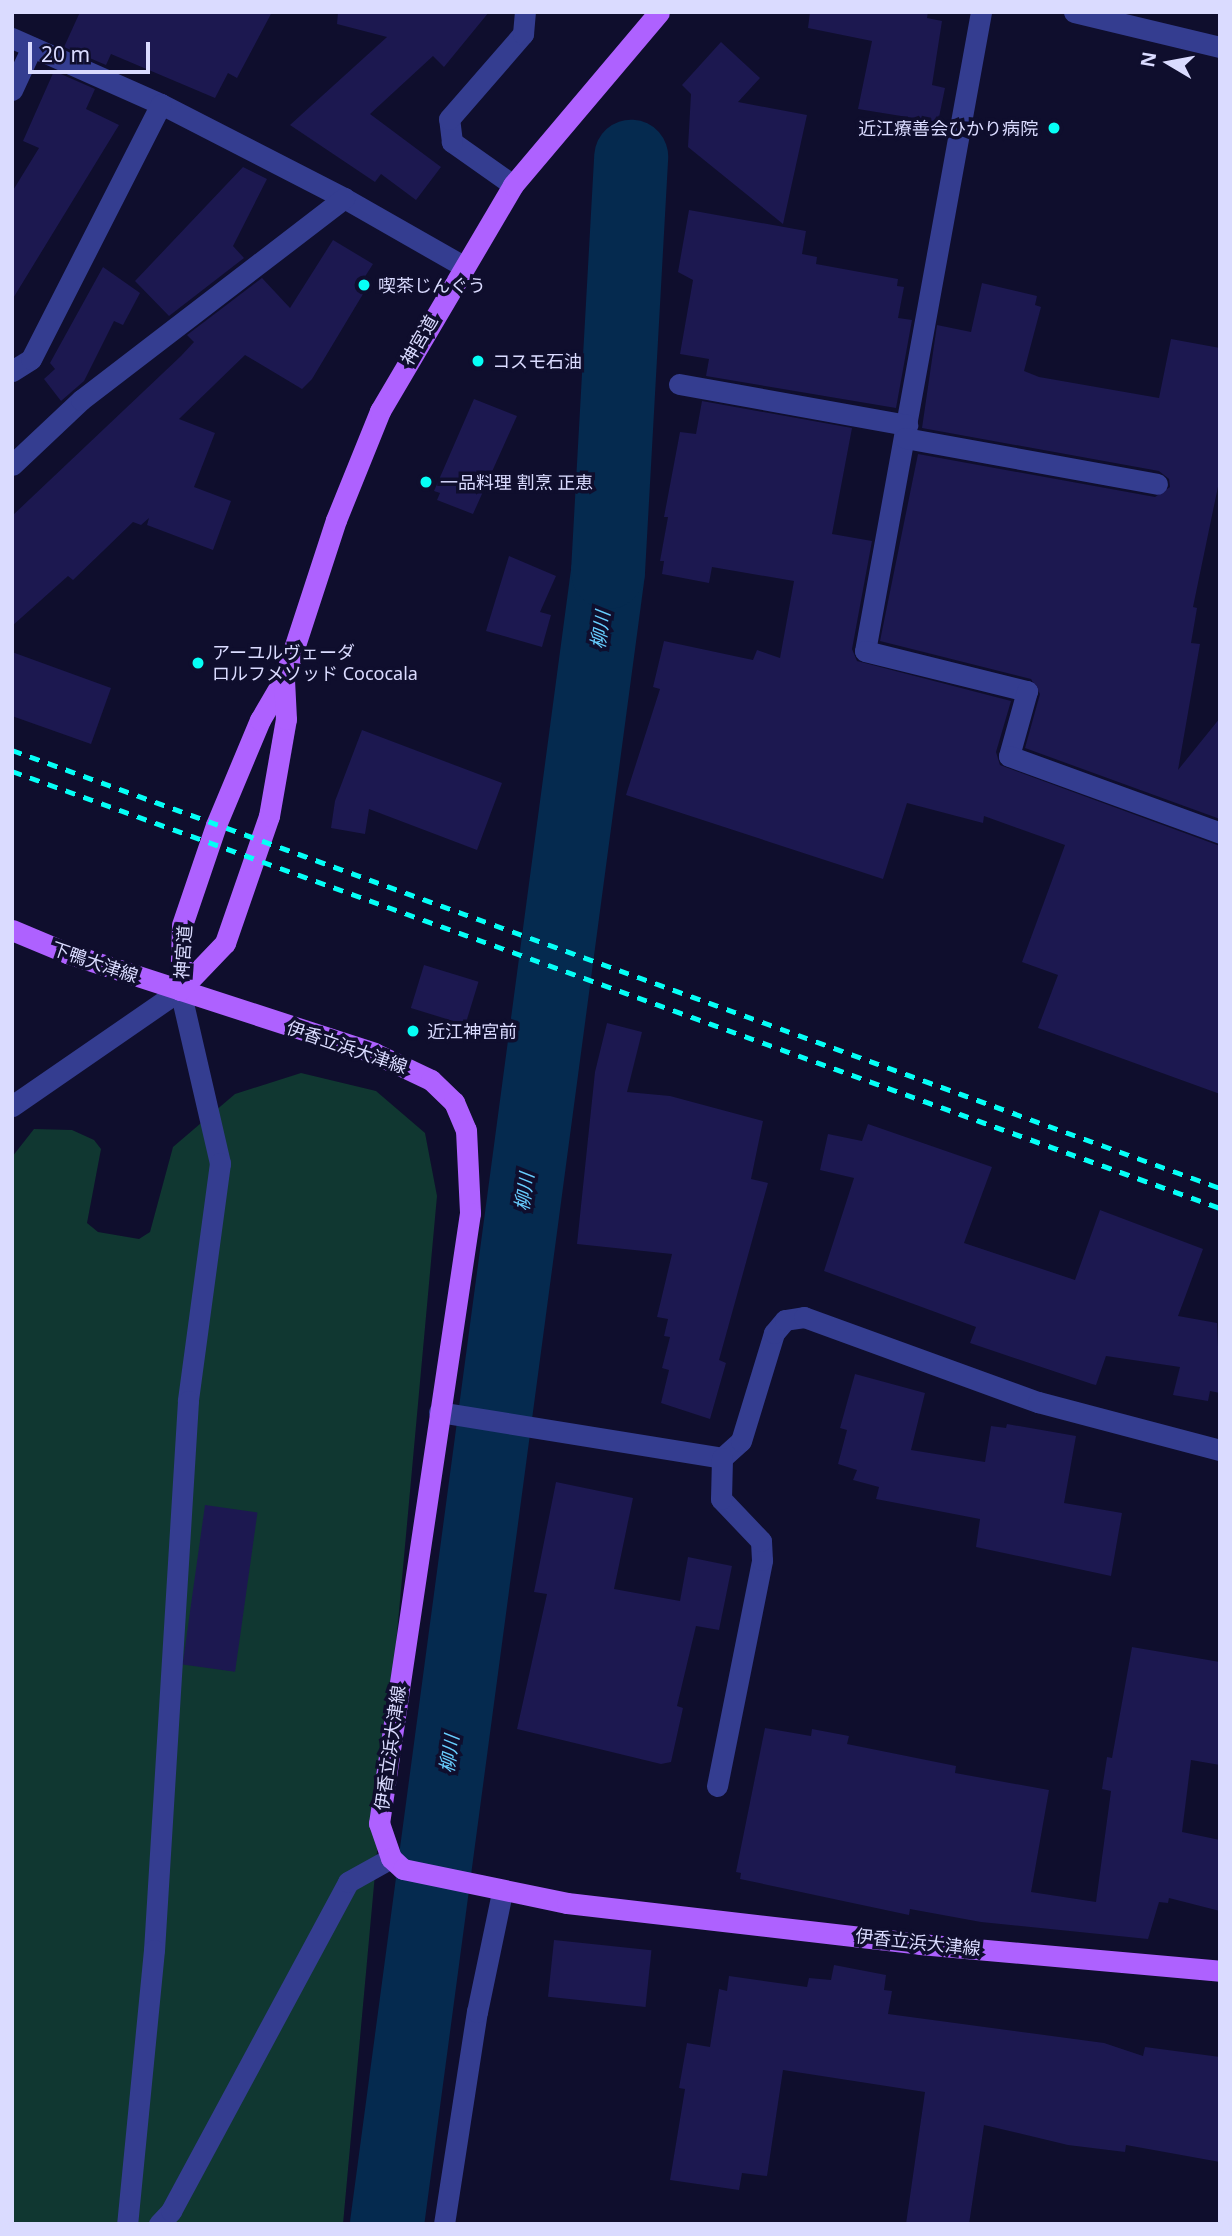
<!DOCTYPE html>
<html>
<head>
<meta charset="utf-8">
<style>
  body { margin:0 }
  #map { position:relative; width:1232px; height:2236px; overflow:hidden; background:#0f0e2d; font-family:"Noto Sans","Noto Sans JP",sans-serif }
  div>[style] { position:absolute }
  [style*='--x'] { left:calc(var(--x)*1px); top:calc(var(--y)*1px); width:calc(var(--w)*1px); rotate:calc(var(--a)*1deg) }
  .green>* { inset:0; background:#103731 }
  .river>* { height:74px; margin:-37px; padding:0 37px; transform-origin:37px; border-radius:37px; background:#052a4f }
  .building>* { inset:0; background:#1c1850; transform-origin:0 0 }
  .minor>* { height:21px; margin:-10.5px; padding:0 10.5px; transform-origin:10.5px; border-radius:10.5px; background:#343d90 }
  .major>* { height:21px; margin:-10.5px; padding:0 10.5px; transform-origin:10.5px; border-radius:10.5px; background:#ae61ff }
  .rail>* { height:5px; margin-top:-2.5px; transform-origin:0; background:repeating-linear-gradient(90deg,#06fff6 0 10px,transparent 0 19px) }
  .dots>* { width:19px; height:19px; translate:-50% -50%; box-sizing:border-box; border:4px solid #0f0e2d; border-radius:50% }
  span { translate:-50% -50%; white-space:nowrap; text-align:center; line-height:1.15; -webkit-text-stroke:7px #0f0e2d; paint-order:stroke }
  .poi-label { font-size:18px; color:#dadbff }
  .right { translate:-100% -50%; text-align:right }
  .left { translate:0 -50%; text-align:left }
  .street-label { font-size:18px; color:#dadbff }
  .water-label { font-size:19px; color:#68ceff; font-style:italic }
  .frame { position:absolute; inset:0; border:14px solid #dadbff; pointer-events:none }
  .north { position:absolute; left:1134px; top:28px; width:70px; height:70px; -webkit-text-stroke:5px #0f0e2d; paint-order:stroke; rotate:280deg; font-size:19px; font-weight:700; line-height:28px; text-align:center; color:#dadbff }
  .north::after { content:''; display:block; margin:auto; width:24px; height:32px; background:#dadbff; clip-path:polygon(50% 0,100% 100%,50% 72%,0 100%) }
  .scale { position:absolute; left:28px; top:42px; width:122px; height:32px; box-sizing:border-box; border:4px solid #dadbff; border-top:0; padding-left:9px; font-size:21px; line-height:24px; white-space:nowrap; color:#dadbff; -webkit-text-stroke:5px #0f0e2d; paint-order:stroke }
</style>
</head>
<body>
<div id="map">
  <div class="green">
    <div style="clip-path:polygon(301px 1073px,376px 1091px,425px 1133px,437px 1196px,343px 2224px,12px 2224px,12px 1157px,34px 1129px,72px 1130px,94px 1140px,101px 1149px,87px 1223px,98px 1232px,139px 1239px,150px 1232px,173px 1147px,235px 1094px)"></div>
  </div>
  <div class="river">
    <div style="--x:387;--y:2224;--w:1667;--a:-82.38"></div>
    <div style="--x:608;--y:572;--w:416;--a:-86.8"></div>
  </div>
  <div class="building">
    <div style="clip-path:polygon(80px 12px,272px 12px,237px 78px,228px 73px,215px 98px,111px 54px,106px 65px,64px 47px)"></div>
    <div style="clip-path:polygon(338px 12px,489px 12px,444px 67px,433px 56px,370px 114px,441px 167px,416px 200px,381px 174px,375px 182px,290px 125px,387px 37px,337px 24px)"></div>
    <div style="clip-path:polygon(810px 12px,928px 12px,927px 18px,942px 21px,932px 85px,945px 88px,938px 122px,858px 109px,872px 41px,808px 28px)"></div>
    <div style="clip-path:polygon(721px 42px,760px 78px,738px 102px,807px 115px,783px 224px,688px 147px,691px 94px,682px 85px)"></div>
    <div style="clip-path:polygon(54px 71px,95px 89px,86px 109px,119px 125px,12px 300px,12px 192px,39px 148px,23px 141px)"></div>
    <div style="clip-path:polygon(243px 167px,267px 179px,233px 246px,244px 258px,169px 316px,135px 281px)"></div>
    <div style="clip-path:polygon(689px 210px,806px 231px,802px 254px,817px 257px,816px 264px,898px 279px,897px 286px,904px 287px,898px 318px,912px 320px,896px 408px,706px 376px,709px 359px,680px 354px,693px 280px,678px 272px)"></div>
    <div style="clip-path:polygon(333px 240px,373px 264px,359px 286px,366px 289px,312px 379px,302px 389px,245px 355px,179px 419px,215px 433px,194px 487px,231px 501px,213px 550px,147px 525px,149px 518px,141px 525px,133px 522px,73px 580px,68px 576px,12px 626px,12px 516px,181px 356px,194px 342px,187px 335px,262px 278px,290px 308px)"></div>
    <div style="clip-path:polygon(103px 267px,140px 293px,123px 325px,114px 321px,84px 381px,61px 401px,44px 379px,55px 369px,50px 363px)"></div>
    <div style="clip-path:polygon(982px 283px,1037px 296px,1035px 305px,1041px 307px,1024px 371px,1039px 377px,1159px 398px,1171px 339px,1220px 348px,1220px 477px,1193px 607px,1197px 608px,1191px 643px,1200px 644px,1178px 770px,1220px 718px,1220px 819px,1025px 748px,1040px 694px,1031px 679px,880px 641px,918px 454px,1155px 497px,1170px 487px,1169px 479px,1159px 471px,922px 428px,937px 325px,971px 332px)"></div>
    <div style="clip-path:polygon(474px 399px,517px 416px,473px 514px,437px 500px,440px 493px,434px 491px)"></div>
    <div style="clip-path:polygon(702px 401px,852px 428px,832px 534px,872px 541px,852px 649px,857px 661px,1011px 701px,996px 752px,1000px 765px,1220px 846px,1220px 1094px,1038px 1028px,1058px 975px,1022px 962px,1065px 845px,984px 816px,983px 823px,907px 803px,883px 879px,626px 795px,660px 689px,653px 687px,664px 641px,753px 660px,757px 650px,780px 658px,794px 581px,712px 567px,709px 583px,662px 574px,664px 561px,660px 561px,668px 517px,664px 517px,680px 432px,696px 434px)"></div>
    <div style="clip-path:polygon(509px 556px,556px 576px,540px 612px,551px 615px,542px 647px,486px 631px)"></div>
    <div style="clip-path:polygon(12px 652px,111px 688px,91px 744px,12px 716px)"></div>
    <div style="clip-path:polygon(362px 730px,502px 783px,477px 850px,369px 809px,365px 834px,331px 828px,335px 801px)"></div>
    <div style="left:424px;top:965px;width:57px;height:45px;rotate:17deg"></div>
    <div style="clip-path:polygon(607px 1023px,642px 1032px,627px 1092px,670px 1096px,763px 1121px,751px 1179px,768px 1183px,719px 1360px,726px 1363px,710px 1419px,661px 1403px,669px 1370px,662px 1368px,670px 1337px,664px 1336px,668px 1319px,657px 1317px,672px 1254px,577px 1244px,595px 1072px)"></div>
    <div style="clip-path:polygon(868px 1124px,992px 1167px,964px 1243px,1075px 1280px,1100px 1210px,1203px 1249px,1178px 1316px,1217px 1323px,1220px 1393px,1210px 1391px,1208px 1401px,1173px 1395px,1180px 1367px,1106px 1356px,1096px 1385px,1092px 1384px,970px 1343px,976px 1327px,824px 1271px,854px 1178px,820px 1170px,828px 1134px,862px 1141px)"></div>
    <div style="clip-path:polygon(855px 1374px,925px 1393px,911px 1450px,985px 1462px,991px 1426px,1006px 1428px,1007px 1424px,1076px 1436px,1064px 1503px,1122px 1513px,1111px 1576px,976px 1547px,980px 1519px,876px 1499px,879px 1487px,853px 1480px,857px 1470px,838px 1464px,847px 1430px,840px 1428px)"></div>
    <div style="clip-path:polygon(556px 1482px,633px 1498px,614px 1589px,680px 1601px,688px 1557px,732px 1566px,719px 1630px,696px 1626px,677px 1706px,683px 1708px,671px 1762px,661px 1764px,517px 1729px,547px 1594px,534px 1592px)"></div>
    <div style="left:205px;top:1505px;width:53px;height:161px;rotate:8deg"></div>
    <div style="clip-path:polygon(1132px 1647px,1220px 1662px,1220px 1765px,1191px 1760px,1182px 1832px,1220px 1840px,1220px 1911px,1169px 1898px,1168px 1903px,1159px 1902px,1148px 1939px,981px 1922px,910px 1909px,909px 1915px,740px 1879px,741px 1873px,736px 1872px,765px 1728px,811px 1736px,812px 1729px,849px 1736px,847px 1744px,956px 1766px,955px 1773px,1049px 1790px,1031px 1892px,1096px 1902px,1111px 1791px,1102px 1789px,1107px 1757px,1112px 1758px)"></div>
    <div style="left:554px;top:1940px;width:98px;height:57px;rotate:6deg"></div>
    <div style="clip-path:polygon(834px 1965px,886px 1975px,884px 1990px,892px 1991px,888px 2014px,1104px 2043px,1143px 2056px,1145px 2047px,1220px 2057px,1220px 2162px,1126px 2145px,1125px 2152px,1068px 2145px,984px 2125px,969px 2224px,906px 2224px,925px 2092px,783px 2070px,767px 2176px,742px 2173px,739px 2190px,670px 2180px,685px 2089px,679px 2088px,687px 2043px,710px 2047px,719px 1989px,727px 1991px,729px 1976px,807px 1987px,809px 1978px,831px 1980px)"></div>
  </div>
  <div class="minor">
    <div style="--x:981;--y:12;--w:649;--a:100.29"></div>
    <div style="--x:865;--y:651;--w:167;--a:13.9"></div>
    <div style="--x:1027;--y:691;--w:67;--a:105.5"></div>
    <div style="--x:1009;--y:756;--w:225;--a:20"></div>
    <div style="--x:1074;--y:12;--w:150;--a:13.5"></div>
    <div style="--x:12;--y:38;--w:163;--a:23.9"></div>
    <div style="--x:161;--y:104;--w:206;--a:27.2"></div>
    <div style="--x:344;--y:198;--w:137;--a:29.7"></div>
    <div style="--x:12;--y:90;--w:47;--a:-65.1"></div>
    <div style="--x:513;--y:185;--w:75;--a:-144.8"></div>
    <div style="--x:452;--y:142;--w:23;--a:-97"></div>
    <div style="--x:449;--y:119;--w:113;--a:-49"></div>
    <div style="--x:523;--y:34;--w:22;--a:-85"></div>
    <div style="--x:12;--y:371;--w:22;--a:-32"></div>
    <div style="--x:31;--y:359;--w:286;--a:-63"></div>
    <div style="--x:679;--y:384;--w:232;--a:10.2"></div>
    <div style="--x:905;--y:438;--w:256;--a:10.3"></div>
    <div style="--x:12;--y:465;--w:95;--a:-43.3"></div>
    <div style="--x:81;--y:400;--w:332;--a:-37.5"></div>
    <div style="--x:12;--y:1106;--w:204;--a:-34.6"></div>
    <div style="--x:180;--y:990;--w:178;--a:77"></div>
    <div style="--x:220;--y:1163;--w:240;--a:97.7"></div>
    <div style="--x:188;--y:1401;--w:550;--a:93.54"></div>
    <div style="--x:154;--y:1950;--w:275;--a:95.6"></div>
    <div style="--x:439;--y:1412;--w:287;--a:9.2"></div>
    <div style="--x:722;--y:1458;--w:25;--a:-42"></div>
    <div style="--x:741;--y:1441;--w:113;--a:-73"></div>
    <div style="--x:774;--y:1333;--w:17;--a:-50"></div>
    <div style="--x:785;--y:1320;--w:19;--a:-9"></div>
    <div style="--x:804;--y:1317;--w:249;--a:20"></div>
    <div style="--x:1038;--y:1402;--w:188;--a:14.8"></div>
    <div style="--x:717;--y:1786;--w:230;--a:-78.7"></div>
    <div style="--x:762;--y:1560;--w:19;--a:-93"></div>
    <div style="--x:761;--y:1541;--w:58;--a:-133.6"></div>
    <div style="--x:721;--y:1499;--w:41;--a:-88.6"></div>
    <div style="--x:159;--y:2224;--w:18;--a:-47"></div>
    <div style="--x:171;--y:2211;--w:374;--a:-61.7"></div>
    <div style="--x:348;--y:1882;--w:49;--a:-29.2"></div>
    <div style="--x:444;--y:2224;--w:215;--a:-81.2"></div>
    <div style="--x:477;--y:2012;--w:123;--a:-78.2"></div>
  </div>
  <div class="major">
    <div style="--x:12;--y:930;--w:60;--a:22.7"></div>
    <div style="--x:67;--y:953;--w:323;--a:18"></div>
    <div style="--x:374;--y:1053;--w:63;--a:25.3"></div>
    <div style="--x:431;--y:1080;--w:32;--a:44"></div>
    <div style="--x:454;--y:1102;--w:30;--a:67"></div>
    <div style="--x:466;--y:1130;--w:83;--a:87.2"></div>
    <div style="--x:470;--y:1213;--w:617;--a:98.48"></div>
    <div style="--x:379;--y:1823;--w:37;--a:71"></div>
    <div style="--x:391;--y:1858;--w:16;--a:43"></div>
    <div style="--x:403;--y:1869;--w:167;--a:11.7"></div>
    <div style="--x:567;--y:1903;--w:355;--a:6.6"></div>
    <div style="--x:920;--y:1944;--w:301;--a:5.1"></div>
    <div style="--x:180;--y:990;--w:65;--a:-88.2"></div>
    <div style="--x:182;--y:925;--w:106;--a:-71.2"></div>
    <div style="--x:216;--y:825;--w:114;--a:-67.3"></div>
    <div style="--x:260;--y:720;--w:48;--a:-59.7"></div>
    <div style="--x:284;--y:679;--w:167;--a:-71.9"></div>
    <div style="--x:336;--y:520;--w:118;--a:-68"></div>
    <div style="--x:380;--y:411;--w:262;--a:-59.5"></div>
    <div style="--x:513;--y:185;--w:226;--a:-49.8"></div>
    <div style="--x:180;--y:990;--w:65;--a:-46.2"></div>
    <div style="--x:225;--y:943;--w:134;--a:-70.9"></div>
    <div style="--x:269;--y:816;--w:98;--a:-80.1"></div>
    <div style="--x:286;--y:719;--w:40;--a:-92.9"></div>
  </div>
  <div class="rail">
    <div style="--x:12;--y:750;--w:1285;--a:19.93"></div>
    <div style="--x:12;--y:771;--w:1285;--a:19.89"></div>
  </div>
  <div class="dots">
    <div style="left:1054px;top:128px;background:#06fff6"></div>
    <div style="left:364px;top:285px;background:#06fff6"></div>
    <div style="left:478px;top:361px;background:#06fff6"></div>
    <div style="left:426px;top:482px;background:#06fff6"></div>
    <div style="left:198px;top:663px;background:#06fff6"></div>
    <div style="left:413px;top:1031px;background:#06fff6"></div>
  </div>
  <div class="poi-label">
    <span class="right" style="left:1038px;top:128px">近江療善会ひかり病院</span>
    <span class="left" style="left:378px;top:285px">喫茶じんぐう</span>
    <span class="left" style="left:492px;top:361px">コスモ石油</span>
    <span class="left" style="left:440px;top:482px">一品料理 割烹 正恵</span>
    <span class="left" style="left:212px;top:663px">アーユルヴェーダ<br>ロルフメソッド Cococala</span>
    <span class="left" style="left:427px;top:1031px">近江神宮前</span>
  </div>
  <div class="street-label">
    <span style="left:419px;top:340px;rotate:-60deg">神宮道</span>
    <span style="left:183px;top:952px;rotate:-86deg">神宮道</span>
    <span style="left:95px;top:962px;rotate:19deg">下鴨大津線</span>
    <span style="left:347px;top:1047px;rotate:19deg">伊香立浜大津線</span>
    <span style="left:390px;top:1748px;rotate:-82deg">伊香立浜大津線</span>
    <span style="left:918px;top:1942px;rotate:6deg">伊香立浜大津線</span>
  </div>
  <div class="water-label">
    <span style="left:601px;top:630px;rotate:-82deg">柳川</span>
    <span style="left:525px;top:1192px;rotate:-82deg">柳川</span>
    <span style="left:450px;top:1754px;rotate:-82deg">柳川</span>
  </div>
  <div class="frame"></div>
  <div class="north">N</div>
  <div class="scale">20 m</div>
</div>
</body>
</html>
